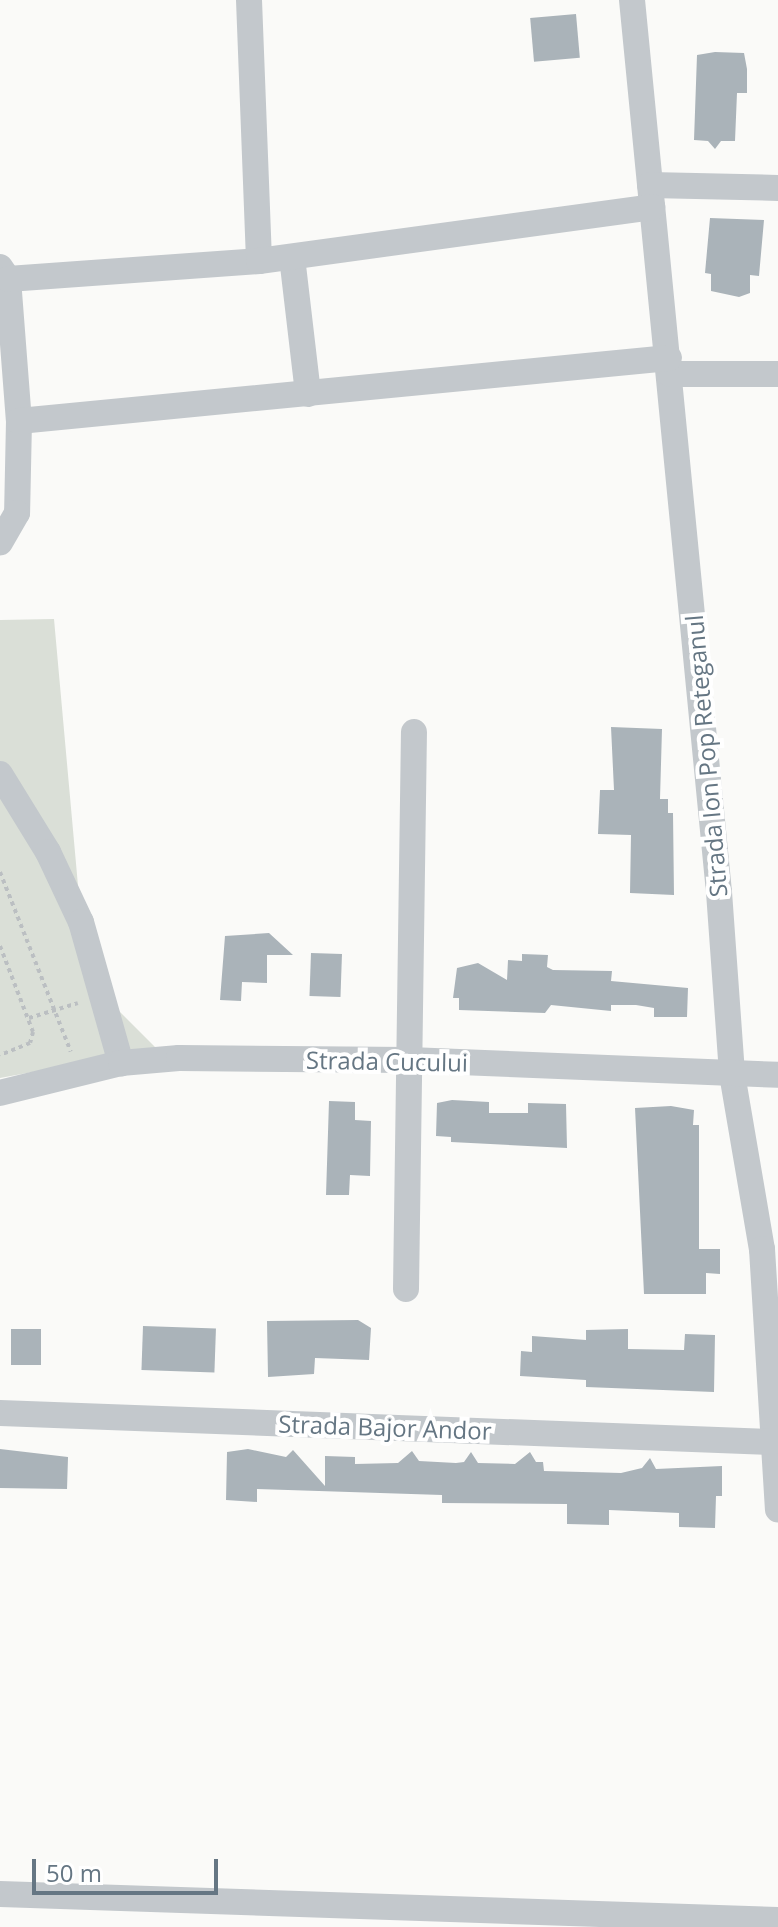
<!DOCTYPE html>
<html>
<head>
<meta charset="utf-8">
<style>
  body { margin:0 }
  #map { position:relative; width:778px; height:1927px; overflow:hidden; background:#fafaf8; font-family:"Open Sans",sans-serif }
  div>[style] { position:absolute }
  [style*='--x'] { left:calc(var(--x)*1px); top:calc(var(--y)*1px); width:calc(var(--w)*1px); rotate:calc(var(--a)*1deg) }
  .green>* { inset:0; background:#dadfd7 }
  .building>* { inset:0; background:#aab3b9; transform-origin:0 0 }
  .path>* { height:4px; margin-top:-2px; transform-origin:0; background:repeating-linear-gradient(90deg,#bbbfc2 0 4px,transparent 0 8px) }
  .minor>* { height:26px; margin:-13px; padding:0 13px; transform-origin:13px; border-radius:13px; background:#c3c8cc }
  span { translate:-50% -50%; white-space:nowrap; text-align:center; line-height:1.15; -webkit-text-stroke:8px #fff; paint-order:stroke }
  .street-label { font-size:24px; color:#657683 }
  .scale { position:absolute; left:32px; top:1859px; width:186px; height:36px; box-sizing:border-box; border:4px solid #657683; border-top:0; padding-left:10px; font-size:24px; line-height:28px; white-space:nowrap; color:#657683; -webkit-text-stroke:6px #fff; paint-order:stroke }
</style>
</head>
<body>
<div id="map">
  <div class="green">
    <div style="clip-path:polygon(54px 619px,82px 930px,109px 1001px,157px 1049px,0 1078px,0 620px)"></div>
  </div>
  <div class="building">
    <div style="left:576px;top:14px;width:44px;height:46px;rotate:85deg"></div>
    <div style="clip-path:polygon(715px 52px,744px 53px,747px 69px,747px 93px,737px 93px,735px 141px,721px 141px,715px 149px,708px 141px,694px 140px,697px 55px)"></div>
    <div style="clip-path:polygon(710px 218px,764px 220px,759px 276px,750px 275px,750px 293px,739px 297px,711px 291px,711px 274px,705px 273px)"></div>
    <div style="clip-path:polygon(611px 727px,662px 729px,660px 799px,668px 799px,668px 813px,673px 813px,674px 895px,630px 893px,631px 835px,598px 834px,600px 790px,614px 790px)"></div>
    <div style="clip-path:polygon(269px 933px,293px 955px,267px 955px,267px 983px,242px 982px,241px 1001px,220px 1000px,225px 936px)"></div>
    <div style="left:311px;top:953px;width:31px;height:43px;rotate:2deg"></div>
    <div style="clip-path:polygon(522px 954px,548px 955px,547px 967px,553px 970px,612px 971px,611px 981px,688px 988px,687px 1017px,654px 1017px,654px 1008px,636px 1005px,611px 1005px,611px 1011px,551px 1005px,545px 1013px,459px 1010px,459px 998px,453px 998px,457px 968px,478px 963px,507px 980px,508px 960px,522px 961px)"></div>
    <div style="clip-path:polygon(452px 1100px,489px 1102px,489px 1113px,528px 1113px,528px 1103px,566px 1104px,567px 1148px,451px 1142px,451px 1137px,436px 1136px,437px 1103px)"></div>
    <div style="clip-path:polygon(329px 1101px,355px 1102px,355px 1120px,371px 1121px,370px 1176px,350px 1175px,349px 1195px,326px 1195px)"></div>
    <div style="clip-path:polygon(671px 1106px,694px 1110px,693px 1125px,699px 1125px,699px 1249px,720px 1249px,720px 1274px,706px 1273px,706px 1294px,644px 1294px,635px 1108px)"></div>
    <div style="clip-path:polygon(358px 1320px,371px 1328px,369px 1360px,315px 1358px,314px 1374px,268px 1377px,267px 1321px)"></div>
    <div style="left:143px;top:1326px;width:73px;height:44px;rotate:2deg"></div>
    <div style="left:11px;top:1329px;width:30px;height:36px"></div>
    <div style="clip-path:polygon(628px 1329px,628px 1349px,684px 1350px,685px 1334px,715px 1335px,714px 1392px,586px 1387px,586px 1380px,520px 1376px,521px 1351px,532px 1352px,532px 1336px,586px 1340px,586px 1330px)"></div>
    <div style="clip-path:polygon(0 1449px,68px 1457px,67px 1489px,0 1488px)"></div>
    <div style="clip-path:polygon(248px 1449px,286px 1457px,293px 1450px,325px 1486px,325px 1456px,355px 1457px,355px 1464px,398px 1463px,412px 1451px,419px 1461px,456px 1463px,464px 1462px,471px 1452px,478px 1463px,515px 1464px,530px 1452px,536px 1462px,543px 1462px,544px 1471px,621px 1473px,642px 1468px,650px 1458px,656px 1469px,722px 1466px,722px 1496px,716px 1496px,715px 1528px,679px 1527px,679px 1513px,609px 1510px,609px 1525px,567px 1524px,567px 1504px,442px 1503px,442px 1495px,257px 1489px,257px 1502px,226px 1500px,227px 1452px)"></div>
  </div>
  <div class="path">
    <div style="--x:0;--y:872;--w:193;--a:68.5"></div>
    <div style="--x:0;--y:946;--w:92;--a:69"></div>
    <div style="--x:33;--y:1032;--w:11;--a:105"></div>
    <div style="--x:30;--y:1043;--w:32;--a:158"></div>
    <div style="--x:29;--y:1018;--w:51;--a:-17"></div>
  </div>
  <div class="minor">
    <div style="--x:249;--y:0;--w:261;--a:87.8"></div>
    <div style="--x:632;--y:0;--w:896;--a:84.43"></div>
    <div style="--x:719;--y:892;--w:182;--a:85.9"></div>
    <div style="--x:732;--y:1074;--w:178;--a:80.3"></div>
    <div style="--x:762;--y:1249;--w:261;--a:86.5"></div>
    <div style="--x:650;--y:185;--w:128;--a:1.3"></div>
    <div style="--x:292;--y:257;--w:138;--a:83.3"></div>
    <div style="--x:0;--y:267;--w:14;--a:56"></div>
    <div style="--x:8;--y:279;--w:142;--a:85.6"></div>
    <div style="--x:19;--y:421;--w:92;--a:91.2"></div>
    <div style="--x:17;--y:513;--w:34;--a:120"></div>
    <div style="--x:8;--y:279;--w:252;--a:-4.1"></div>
    <div style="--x:259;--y:261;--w:397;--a:-7.8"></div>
    <div style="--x:670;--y:374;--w:108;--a:0"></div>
    <div style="--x:19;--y:421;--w:653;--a:-5.54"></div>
    <div style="--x:0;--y:774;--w:92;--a:58.4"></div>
    <div style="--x:48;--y:852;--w:77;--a:64.8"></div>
    <div style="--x:81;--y:922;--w:147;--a:74.2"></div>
    <div style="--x:0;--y:1093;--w:125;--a:-13.9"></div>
    <div style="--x:121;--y:1063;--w:58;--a:-4.9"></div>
    <div style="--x:179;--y:1058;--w:230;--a:0.5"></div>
    <div style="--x:409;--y:1060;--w:369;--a:2.3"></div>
    <div style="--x:406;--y:1289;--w:557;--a:-89.18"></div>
    <div style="--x:0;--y:1413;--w:772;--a:2.15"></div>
    <div style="--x:0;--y:1894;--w:778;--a:1.91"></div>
  </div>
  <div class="street-label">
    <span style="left:706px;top:756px;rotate:-95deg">Strada Ion Pop Reteganul</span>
    <span style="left:387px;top:1061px;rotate:1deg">Strada Cucului</span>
    <span style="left:385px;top:1427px;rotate:2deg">Strada Bajor Andor</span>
  </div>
  <div class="scale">50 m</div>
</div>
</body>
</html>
